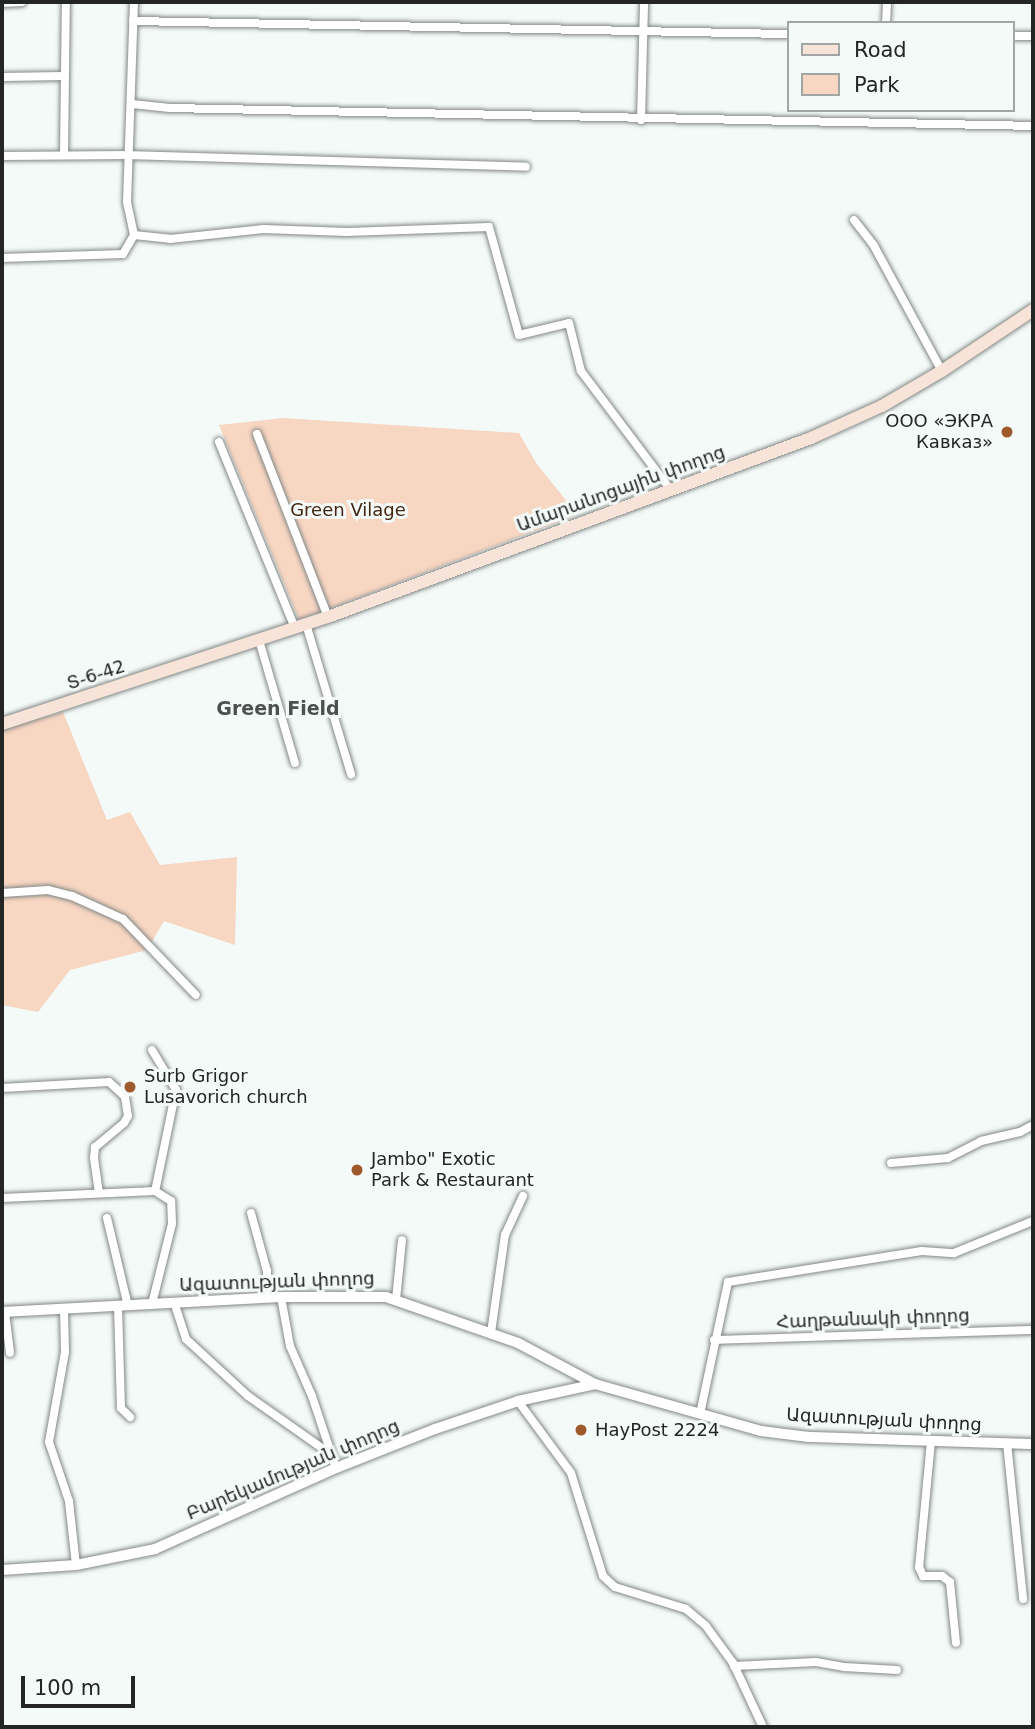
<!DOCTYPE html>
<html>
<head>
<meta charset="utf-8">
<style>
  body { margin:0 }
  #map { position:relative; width:1035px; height:1729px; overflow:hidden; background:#f4faf8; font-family:"DejaVu Sans","Noto Sans Armenian",sans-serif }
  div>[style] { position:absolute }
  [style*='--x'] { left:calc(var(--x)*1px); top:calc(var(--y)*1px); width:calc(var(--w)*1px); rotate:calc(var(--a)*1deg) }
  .green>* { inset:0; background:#f7d6c2 }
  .roads { filter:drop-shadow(0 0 2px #838886) drop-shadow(0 0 2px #838886) }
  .minor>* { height:8px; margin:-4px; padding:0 4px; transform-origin:4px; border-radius:4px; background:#fff }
  .tertiary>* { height:10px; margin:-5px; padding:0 5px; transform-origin:5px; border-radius:5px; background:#fff }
  .secondary>* { height:12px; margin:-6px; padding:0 6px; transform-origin:6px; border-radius:6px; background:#f7e3d7 }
  .dots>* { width:19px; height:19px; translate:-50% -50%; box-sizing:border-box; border:4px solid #f4faf8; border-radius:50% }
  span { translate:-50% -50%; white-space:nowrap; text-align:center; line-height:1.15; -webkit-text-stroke:6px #f4faf8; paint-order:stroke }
  .poi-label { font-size:18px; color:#242626 }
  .right { translate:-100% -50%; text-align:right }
  .left { translate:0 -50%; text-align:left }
  .street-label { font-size:18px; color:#242626 }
  .park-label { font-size:18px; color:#432512 }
  .neighbourhood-label { font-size:19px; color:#4c514f; font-weight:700 }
  .frame { position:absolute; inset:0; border:4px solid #242626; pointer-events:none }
  .legend { position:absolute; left:787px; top:21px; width:228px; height:91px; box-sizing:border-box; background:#f4faf8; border:2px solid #a1a5a4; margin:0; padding:9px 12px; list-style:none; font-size:21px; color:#242626 }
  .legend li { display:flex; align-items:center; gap:14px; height:35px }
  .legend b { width:35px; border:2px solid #a1a5a4 }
  .scale { position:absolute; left:21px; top:1676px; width:114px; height:32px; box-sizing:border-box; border:4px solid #242626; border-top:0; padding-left:9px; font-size:21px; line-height:24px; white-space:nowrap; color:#242626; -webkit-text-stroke:5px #f4faf8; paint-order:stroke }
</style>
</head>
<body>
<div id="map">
  <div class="green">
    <div style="clip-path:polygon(283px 418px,519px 433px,536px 463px,573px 509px,574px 516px,299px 620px,219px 425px)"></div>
    <div style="clip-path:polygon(63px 712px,107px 820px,130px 812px,160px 865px,237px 857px,235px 945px,164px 921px,147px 950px,70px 970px,38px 1012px,2px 1005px,2px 729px)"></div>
  </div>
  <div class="roads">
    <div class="minor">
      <div style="--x:134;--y:2;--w:200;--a:92"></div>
      <div style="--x:127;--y:202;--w:34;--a:78"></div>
      <div style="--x:134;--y:235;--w:36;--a:6"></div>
      <div style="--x:170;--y:239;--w:94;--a:-6.1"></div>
      <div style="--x:263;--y:229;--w:84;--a:2"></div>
      <div style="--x:347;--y:232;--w:142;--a:-2"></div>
      <div style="--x:489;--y:227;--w:112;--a:74.5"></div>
      <div style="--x:519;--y:335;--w:51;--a:-13.5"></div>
      <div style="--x:569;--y:323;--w:49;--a:76"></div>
      <div style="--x:581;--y:371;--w:148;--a:53"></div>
      <div style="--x:2;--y:3;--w:20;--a:-3"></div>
      <div style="--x:133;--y:21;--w:655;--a:1.14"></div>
      <div style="--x:886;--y:23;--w:21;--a:-87"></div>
      <div style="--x:1012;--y:36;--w:21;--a:0"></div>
      <div style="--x:2;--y:77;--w:61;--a:-0.9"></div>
      <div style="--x:132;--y:104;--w:38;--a:6"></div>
      <div style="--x:170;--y:108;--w:863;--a:1.19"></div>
      <div style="--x:641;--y:120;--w:118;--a:-88.5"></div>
      <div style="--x:64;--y:155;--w:153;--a:-89.3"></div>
      <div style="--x:2;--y:156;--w:128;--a:-0.4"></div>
      <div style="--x:130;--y:155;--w:396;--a:1.7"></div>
      <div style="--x:854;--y:220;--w:33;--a:52"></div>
      <div style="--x:874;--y:246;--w:142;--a:61.5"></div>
      <div style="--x:2;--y:258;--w:121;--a:-1.9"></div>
      <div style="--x:123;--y:254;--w:22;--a:-60"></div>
      <div style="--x:257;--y:434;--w:196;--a:68.8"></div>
      <div style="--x:219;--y:442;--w:201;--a:67.8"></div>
      <div style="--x:306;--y:624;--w:157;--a:73.3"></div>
      <div style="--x:259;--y:640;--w:128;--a:73.7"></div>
      <div style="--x:2;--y:893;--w:46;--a:-3.7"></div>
      <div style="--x:48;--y:890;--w:25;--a:14"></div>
      <div style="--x:72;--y:896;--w:56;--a:24.3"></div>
      <div style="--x:123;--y:919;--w:105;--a:46.2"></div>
      <div style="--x:152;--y:1050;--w:47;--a:59"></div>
      <div style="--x:176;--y:1090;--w:103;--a:101.7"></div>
      <div style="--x:2;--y:1088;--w:107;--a:-3.2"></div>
      <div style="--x:109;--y:1082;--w:13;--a:42"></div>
      <div style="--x:119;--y:1091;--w:8;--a:45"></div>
      <div style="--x:125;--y:1097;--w:19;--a:81"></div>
      <div style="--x:128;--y:1116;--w:8;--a:120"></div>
      <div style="--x:124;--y:1123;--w:38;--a:140"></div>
      <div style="--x:95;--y:1147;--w:11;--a:95"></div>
      <div style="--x:94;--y:1158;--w:35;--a:82"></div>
      <div style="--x:891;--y:1163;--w:57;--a:-5"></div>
      <div style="--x:948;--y:1158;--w:37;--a:-27"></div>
      <div style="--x:981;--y:1141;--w:40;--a:-13"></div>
      <div style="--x:1020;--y:1132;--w:15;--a:-28"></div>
      <div style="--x:2;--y:1198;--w:153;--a:-2.6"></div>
      <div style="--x:251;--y:1213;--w:60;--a:74.6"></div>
      <div style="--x:267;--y:1271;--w:26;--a:90"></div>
      <div style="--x:107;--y:1218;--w:90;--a:76.6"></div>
      <div style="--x:281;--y:1297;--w:50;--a:79.6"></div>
      <div style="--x:290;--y:1346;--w:55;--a:66.3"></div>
      <div style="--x:312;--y:1396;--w:76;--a:71.6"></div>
      <div style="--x:396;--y:1300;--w:60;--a:-84.3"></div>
      <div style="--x:174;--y:1302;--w:39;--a:72"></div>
      <div style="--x:186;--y:1339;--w:84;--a:42.6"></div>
      <div style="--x:248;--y:1396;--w:99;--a:35.1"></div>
      <div style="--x:152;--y:1304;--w:82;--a:-76"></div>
      <div style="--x:172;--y:1224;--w:23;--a:-92"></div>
      <div style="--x:171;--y:1201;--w:19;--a:-148"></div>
      <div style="--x:118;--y:1307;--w:101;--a:88.3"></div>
      <div style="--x:121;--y:1408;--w:13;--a:45"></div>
      <div style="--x:64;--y:1310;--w:42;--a:88.6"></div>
      <div style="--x:65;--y:1352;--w:91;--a:100.1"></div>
      <div style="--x:49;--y:1442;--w:62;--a:71.3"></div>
      <div style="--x:69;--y:1501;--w:64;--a:83.8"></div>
      <div style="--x:5;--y:1312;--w:41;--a:83"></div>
      <div style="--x:491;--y:1333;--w:99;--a:-81.9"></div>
      <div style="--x:505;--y:1235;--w:43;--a:-65.2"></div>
      <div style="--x:714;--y:1340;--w:319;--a:-1.8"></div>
      <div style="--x:518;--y:1401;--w:89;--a:53.6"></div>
      <div style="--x:571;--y:1473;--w:108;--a:72.7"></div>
      <div style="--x:603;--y:1576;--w:16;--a:43"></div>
      <div style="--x:615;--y:1587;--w:74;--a:17.2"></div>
      <div style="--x:686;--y:1609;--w:26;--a:40"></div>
      <div style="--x:706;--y:1626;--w:46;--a:53.9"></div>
      <div style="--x:733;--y:1663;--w:71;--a:64.9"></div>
      <div style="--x:700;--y:1414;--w:135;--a:-78"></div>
      <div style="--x:728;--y:1282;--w:196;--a:-9.1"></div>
      <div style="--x:922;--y:1251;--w:32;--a:4"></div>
      <div style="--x:954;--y:1253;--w:85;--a:-22.1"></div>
      <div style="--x:931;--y:1441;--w:127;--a:95.4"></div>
      <div style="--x:919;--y:1567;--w:10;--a:66"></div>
      <div style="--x:923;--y:1576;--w:19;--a:0"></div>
      <div style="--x:942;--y:1576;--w:10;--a:37"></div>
      <div style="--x:950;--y:1582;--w:61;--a:84.4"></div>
      <div style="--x:1007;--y:1443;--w:157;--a:84.1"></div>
      <div style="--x:734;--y:1666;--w:82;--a:-2.8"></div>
      <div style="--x:816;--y:1662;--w:28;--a:10"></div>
      <div style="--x:844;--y:1667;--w:53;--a:3.2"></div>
    </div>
    <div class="tertiary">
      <div style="--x:2;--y:1312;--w:279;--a:-3.1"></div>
      <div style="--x:281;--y:1297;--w:105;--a:0"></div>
      <div style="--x:386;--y:1297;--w:140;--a:19.2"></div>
      <div style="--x:518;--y:1343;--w:87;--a:28"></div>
      <div style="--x:595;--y:1384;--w:173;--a:15.8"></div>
      <div style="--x:761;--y:1431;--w:48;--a:7.1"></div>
      <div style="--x:809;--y:1437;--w:224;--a:1.8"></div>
      <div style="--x:2;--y:1570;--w:74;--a:-3.9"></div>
      <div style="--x:76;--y:1565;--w:81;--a:-11.4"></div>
      <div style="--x:155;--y:1549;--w:198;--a:-24.1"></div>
      <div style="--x:336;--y:1468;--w:106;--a:-21.5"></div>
      <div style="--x:435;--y:1429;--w:88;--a:-18.6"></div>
      <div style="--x:518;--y:1401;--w:79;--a:-12.4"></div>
    </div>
    <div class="secondary">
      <div style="--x:2;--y:724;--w:343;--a:-18.2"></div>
      <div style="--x:328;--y:617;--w:515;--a:-20.33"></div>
      <div style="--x:811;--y:438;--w:78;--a:-24.3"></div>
      <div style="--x:882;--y:406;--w:69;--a:-30.3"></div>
      <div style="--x:942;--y:371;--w:110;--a:-33.8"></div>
    </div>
  </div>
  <div class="dots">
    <div style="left:1007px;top:432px;background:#9e5a2b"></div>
    <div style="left:130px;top:1087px;background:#9e5a2b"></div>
    <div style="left:357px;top:1170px;background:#9e5a2b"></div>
    <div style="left:581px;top:1430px;background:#9e5a2b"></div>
  </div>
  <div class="poi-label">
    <span class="right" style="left:993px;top:432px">ООО «ЭКРА<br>Кавказ»</span>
    <span class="left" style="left:144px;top:1087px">Surb Grigor<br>Lusavorich church</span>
    <span class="left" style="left:371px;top:1170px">Jambo" Exotic<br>Park &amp; Restaurant</span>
    <span class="left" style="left:595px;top:1430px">HayPost 2224</span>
  </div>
  <div class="street-label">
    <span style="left:621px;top:489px;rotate:-20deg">Ամարանոցային փողոց</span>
    <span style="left:96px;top:675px;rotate:-18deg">Տ-6-42</span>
    <span style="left:277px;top:1282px;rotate:-2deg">Ազատության փողոց</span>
    <span style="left:873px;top:1319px;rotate:-2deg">Հաղթանակի փողոց</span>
    <span style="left:884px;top:1420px;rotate:3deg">Ազատության փողոց</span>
    <span style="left:293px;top:1470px;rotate:-23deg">Բարեկամության փողոց</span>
  </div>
  <div class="park-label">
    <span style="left:348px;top:510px">Green Vilage</span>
  </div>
  <div class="neighbourhood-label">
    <span style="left:278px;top:709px">Green Field</span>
  </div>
  <div class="frame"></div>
  <ul class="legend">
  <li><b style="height:9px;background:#f7e3d7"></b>Road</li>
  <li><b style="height:19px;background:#f7d6c2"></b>Park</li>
  </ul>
  <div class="scale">100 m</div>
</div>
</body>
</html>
